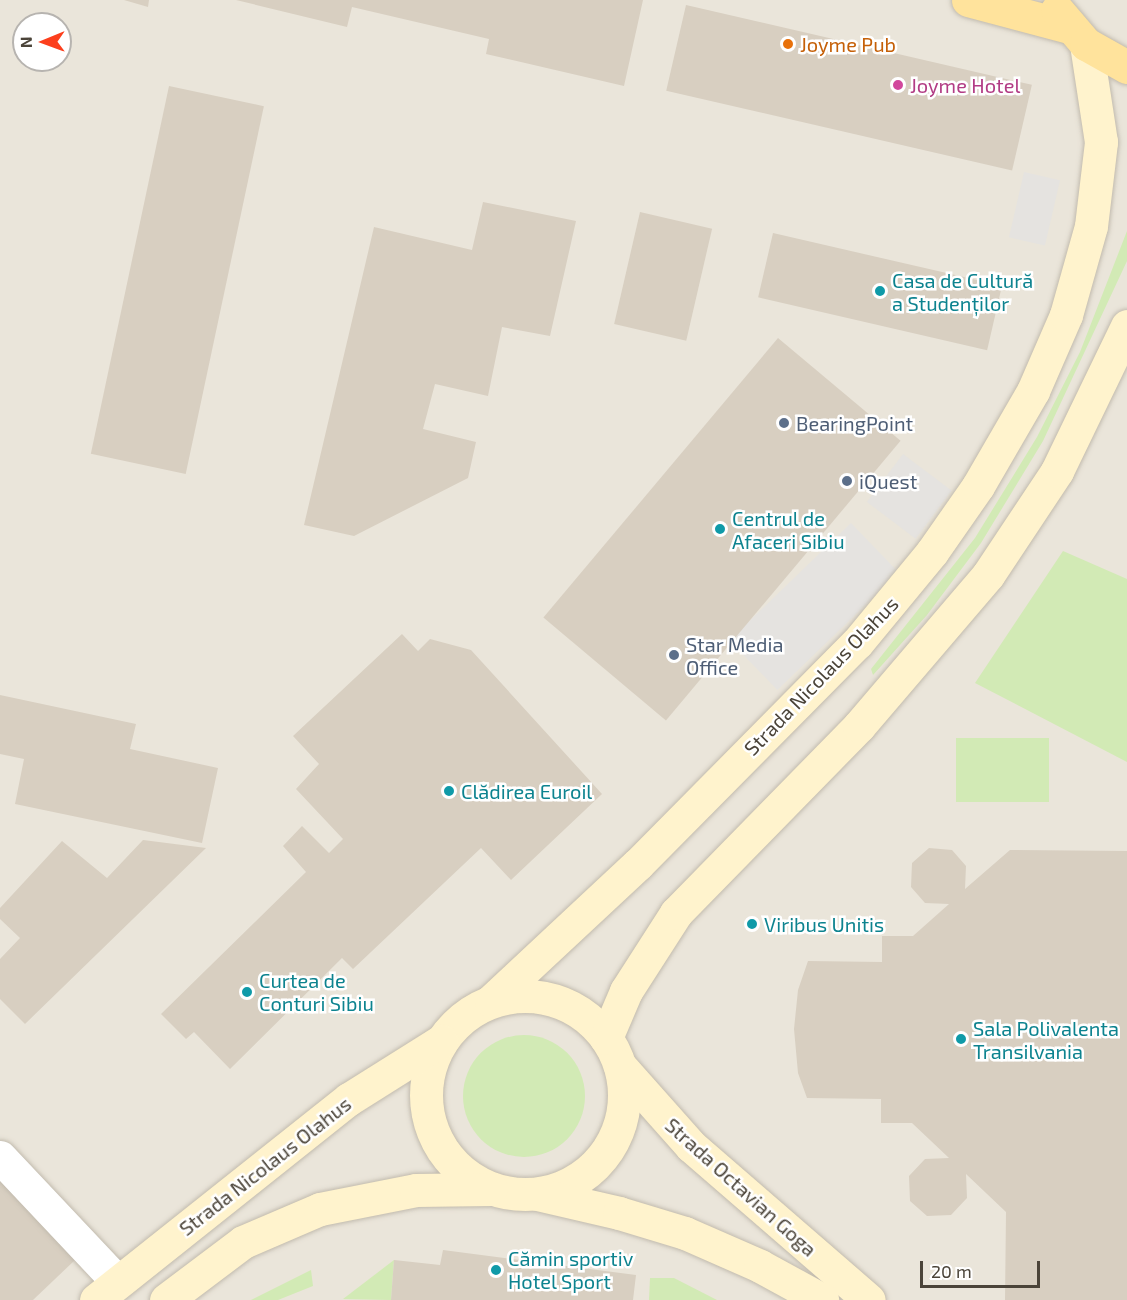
<!DOCTYPE html>
<html>
<head>
<meta charset="utf-8">
<style>
  body { margin:0 }
  #map { position:relative; width:1127px; height:1300px; overflow:hidden; background:#f6f3ec; font-family:"Exo 2",sans-serif }
  div>[style] { position:absolute }
  [style*='--x'] { left:calc(var(--x)*1px); top:calc(var(--y)*1px); width:calc(var(--w)*1px); rotate:calc(var(--a)*1deg) }
  .residential>* { inset:0; background:#eae5da }
  .green>* { inset:0; background:#d2eab5; transform-origin:0 0 }
  .round { border-radius:50% }
  .parking>* { inset:0; background:#e5e3e0; transform-origin:0 0 }
  .building>* { inset:0; background:#d8cfc1; transform-origin:0 0 }
  .roads { filter:drop-shadow(0 0 2px #c2bbae) drop-shadow(0 0 2px #c2bbae) }
  .street>* { height:33px; margin:-16.5px; padding:0 16.5px; transform-origin:16.5px; border-radius:16.5px; background:#fff }
  .secondary>* { height:33px; margin:-16.5px; padding:0 16.5px; transform-origin:16.5px; border-radius:16.5px; background:#fff3cd }
  .secondary>.ring { margin:-16.5px; padding:0; box-sizing:content-box; background:none; border:33px solid #fff3cd; border-radius:50% }
  .primary>* { height:33px; margin:-16.5px; padding:0 16.5px; transform-origin:16.5px; border-radius:16.5px; background:#ffe39c }
  .dots>* { width:16px; height:16px; translate:-50% -50%; box-sizing:border-box; border:3px solid #fff; border-radius:50% }
  span { translate:-50% -50%; white-space:nowrap; text-align:center; line-height:1.15; -webkit-text-stroke:5px #fff; paint-order:stroke }
  .food-label { font-size:20px; color:#c56008 }
  .left { translate:0 -50%; text-align:left }
  .hotel-label { font-size:20px; color:#b23c85 }
  .culture-label { font-size:20px; color:#0d838f }
  .service-label { font-size:20px; color:#4e5e75 }
  .street-label { font-size:20px; color:#4b4439 }
  .north { position:absolute; left:12px; top:12px; width:60px; height:60px; box-sizing:border-box; background:#fff; border:2px solid #b7b4b0; border-radius:50%; rotate:269deg; font-size:16px; font-weight:700; line-height:24px; text-align:center; color:#4b4439 }
  .north::after { content:''; display:block; margin:auto; width:21px; height:27px; background:#fc3f1d; clip-path:polygon(50% 0,100% 100%,50% 72%,0 100%) }
  .scale { position:absolute; left:920px; top:1261px; width:120px; height:27px; box-sizing:border-box; border:3px solid #4b4439; border-top:0; padding-left:8px; font-size:18px; line-height:21px; white-space:nowrap; color:#4b4439; -webkit-text-stroke:4px #fff; paint-order:stroke }
</style>
</head>
<body>
<div id="map">
  <div class="residential">
    <div style="clip-path:polygon(evenodd,0 0,1127px 0,1127px 1300px,0 1300px,0 0,24px 24px,60px 24px,60px 60px,24px 60px,24px 24px)"></div>
  </div>
  <div class="green">
    <div style="clip-path:polygon(1127px 231px,1127px 261px,1043px 441px,981px 543px,927px 615px,873px 675px,871px 669px,975px 538px,1037px 437px,1080px 352px)"></div>
    <div style="clip-path:polygon(1063px 551px,1127px 579px,1127px 762px,975px 683px)"></div>
    <div style="left:956px;top:738px;width:93px;height:64px"></div>
    <div class="round" style="left:463px;top:1035px;width:122px;height:122px"></div>
    <div style="clip-path:polygon(394px 1260px,391px 1300px,343px 1299px)"></div>
    <div style="clip-path:polygon(311px 1270px,313px 1286px,278px 1300px,251px 1300px)"></div>
    <div style="clip-path:polygon(650px 1278px,674px 1278px,717px 1300px,649px 1300px)"></div>
  </div>
  <div class="parking">
    <div style="left:1024px;top:172px;width:37px;height:67px;rotate:13deg"></div>
    <div style="left:903px;top:454px;width:61px;height:60px;rotate:37deg"></div>
    <div style="left:851px;top:523px;width:69px;height:169px;rotate:46deg"></div>
  </div>
  <div class="building">
    <div style="clip-path:polygon(124px 0,149px 0,148px 7px)"></div>
    <div style="clip-path:polygon(236px 0,643px 0,624px 86px,486px 54px,489px 39px,352px 7px,347px 27px)"></div>
    <div style="left:686px;top:5px;width:355px;height:88px;rotate:13deg"></div>
    <div style="left:169px;top:86px;width:97px;height:376px;rotate:12deg"></div>
    <div style="clip-path:polygon(483px 202px,576px 221px,550px 336px,502px 327px,488px 396px,435px 384px,423px 429px,476px 442px,468px 478px,354px 536px,304px 525px,374px 227px,472px 250px)"></div>
    <div style="left:640px;top:212px;width:74px;height:115px;rotate:13deg"></div>
    <div style="left:773px;top:233px;width:235px;height:66px;rotate:13deg"></div>
    <div style="left:778px;top:338px;width:160px;height:365px;rotate:40deg"></div>
    <div style="clip-path:polygon(402px 634px,418px 651px,430px 639px,471px 650px,602px 794px,511px 880px,481px 848px,353px 969px,342px 958px,230px 1069px,194px 1032px,186px 1039px,161px 1014px,306px 872px,283px 846px,302px 826px,329px 853px,343px 839px,296px 789px,319px 764px,293px 736px)"></div>
    <div style="clip-path:polygon(0 695px,136px 724px,130px 749px,218px 768px,202px 843px,15px 804px,24px 759px,0 754px)"></div>
    <div style="clip-path:polygon(143px 840px,206px 848px,25px 1024px,0 999px,0 959px,20px 938px,0 919px,0 908px,62px 841px,107px 878px)"></div>
    <div style="clip-path:polygon(929px 848px,952px 850px,966px 866px,965px 889px,1010px 850px,1127px 851px,1127px 1300px,1005px 1300px,1006px 1212px,966px 1174px,967px 1198px,951px 1215px,927px 1216px,910px 1201px,909px 1176px,925px 1159px,949px 1158px,912px 1123px,881px 1123px,881px 1099px,807px 1098px,798px 1073px,794px 1029px,798px 990px,808px 961px,882px 962px,882px 936px,913px 936px,949px 904px,925px 903px,911px 887px,912px 863px)"></div>
    <div style="clip-path:polygon(0 1180px,75px 1260px,33px 1300px,0 1300px)"></div>
    <div style="clip-path:polygon(443px 1250px,636px 1275px,633px 1300px,391px 1300px,394px 1260px,440px 1265px)"></div>
  </div>
  <div class="roads">
    <div class="street">
      <div style="--x:0;--y:1157;--w:170;--a:46.7"></div>
    </div>
    <div class="secondary">
      <div class="ring" style="left:426px;top:996px;width:165px;height:165px"></div>
      <div style="--x:491;--y:1001;--w:201;--a:-43"></div>
      <div style="--x:638;--y:864;--w:311;--a:-45.3"></div>
      <div style="--x:857;--y:643;--w:118;--a:-50.5"></div>
      <div style="--x:932;--y:552;--w:80;--a:-55.1"></div>
      <div style="--x:978;--y:486;--w:110;--a:-59.9"></div>
      <div style="--x:1033;--y:391;--w:83;--a:-66.5"></div>
      <div style="--x:1066;--y:315;--w:92;--a:-74.3"></div>
      <div style="--x:1091;--y:226;--w:85;--a:-83.2"></div>
      <div style="--x:1101;--y:142;--w:99;--a:-98.7"></div>
      <div style="--x:606;--y:1038;--w:51;--a:-66.9"></div>
      <div style="--x:626;--y:991;--w:93;--a:-57.3"></div>
      <div style="--x:676;--y:913;--w:262;--a:-45.6"></div>
      <div style="--x:859;--y:726;--w:199;--a:-49.5"></div>
      <div style="--x:988;--y:575;--w:125;--a:-56.4"></div>
      <div style="--x:1057;--y:471;--w:161;--a:-64.2"></div>
      <div style="--x:620;--y:1066;--w:107;--a:48.4"></div>
      <div style="--x:691;--y:1146;--w:235;--a:40.9"></div>
      <div style="--x:537;--y:1194;--w:84;--a:13"></div>
      <div style="--x:619;--y:1213;--w:69;--a:16.9"></div>
      <div style="--x:685;--y:1233;--w:82;--a:23.7"></div>
      <div style="--x:760;--y:1266;--w:71;--a:28.7"></div>
      <div style="--x:96;--y:1300;--w:323;--a:-38.5"></div>
      <div style="--x:349;--y:1099;--w:109;--a:-32.2"></div>
      <div style="--x:166;--y:1300;--w:96;--a:-37"></div>
      <div style="--x:243;--y:1242;--w:84;--a:-23.2"></div>
      <div style="--x:320;--y:1209;--w:98;--a:-11.2"></div>
      <div style="--x:416;--y:1190;--w:75;--a:-0.8"></div>
    </div>
    <div class="primary">
      <div style="--x:968;--y:0;--w:105;--a:15"></div>
      <div style="--x:1057;--y:10;--w:45;--a:49.5"></div>
      <div style="--x:1086;--y:44;--w:47;--a:29.3"></div>
    </div>
  </div>
  <div class="dots">
    <div style="left:788px;top:44px;background:#e8710a"></div>
    <div style="left:898px;top:85px;background:#d1479c"></div>
    <div style="left:880px;top:291px;background:#0f9aa8"></div>
    <div style="left:784px;top:423px;background:#5c6f8a"></div>
    <div style="left:847px;top:481px;background:#5c6f8a"></div>
    <div style="left:720px;top:529px;background:#0f9aa8"></div>
    <div style="left:674px;top:655px;background:#5c6f8a"></div>
    <div style="left:449px;top:791px;background:#0f9aa8"></div>
    <div style="left:752px;top:924px;background:#0f9aa8"></div>
    <div style="left:247px;top:992px;background:#0f9aa8"></div>
    <div style="left:961px;top:1039px;background:#0f9aa8"></div>
    <div style="left:496px;top:1270px;background:#0f9aa8"></div>
  </div>
  <div class="food-label">
    <span class="left" style="left:800px;top:44px">Joyme Pub</span>
  </div>
  <div class="hotel-label">
    <span class="left" style="left:910px;top:85px">Joyme Hotel</span>
  </div>
  <div class="culture-label">
    <span class="left" style="left:892px;top:292px">Casa de Cultură<br>a Studenților</span>
    <span class="left" style="left:732px;top:530px">Centrul de<br>Afaceri Sibiu</span>
    <span class="left" style="left:461px;top:791px">Clădirea Euroil</span>
    <span class="left" style="left:764px;top:924px">Viribus Unitis</span>
    <span class="left" style="left:259px;top:992px">Curtea de<br>Conturi Sibiu</span>
    <span class="left" style="left:973px;top:1040px">Sala Polivalenta<br>Transilvania</span>
    <span class="left" style="left:508px;top:1270px">Cămin sportiv<br>Hotel Sport</span>
  </div>
  <div class="service-label">
    <span class="left" style="left:796px;top:423px">BearingPoint</span>
    <span class="left" style="left:859px;top:481px">iQuest</span>
    <span class="left" style="left:686px;top:656px">Star Media<br>Office</span>
  </div>
  <div class="street-label">
    <span style="left:821px;top:676px;rotate:-46deg">Strada Nicolaus Olahus</span>
    <span style="left:265px;top:1166px;rotate:-38deg">Strada Nicolaus Olahus</span>
    <span style="left:741px;top:1187px;rotate:42deg">Strada Octavian Goga</span>
  </div>
  <div class="north">N</div>
  <div class="scale">20 m</div>
</div>
</body>
</html>
